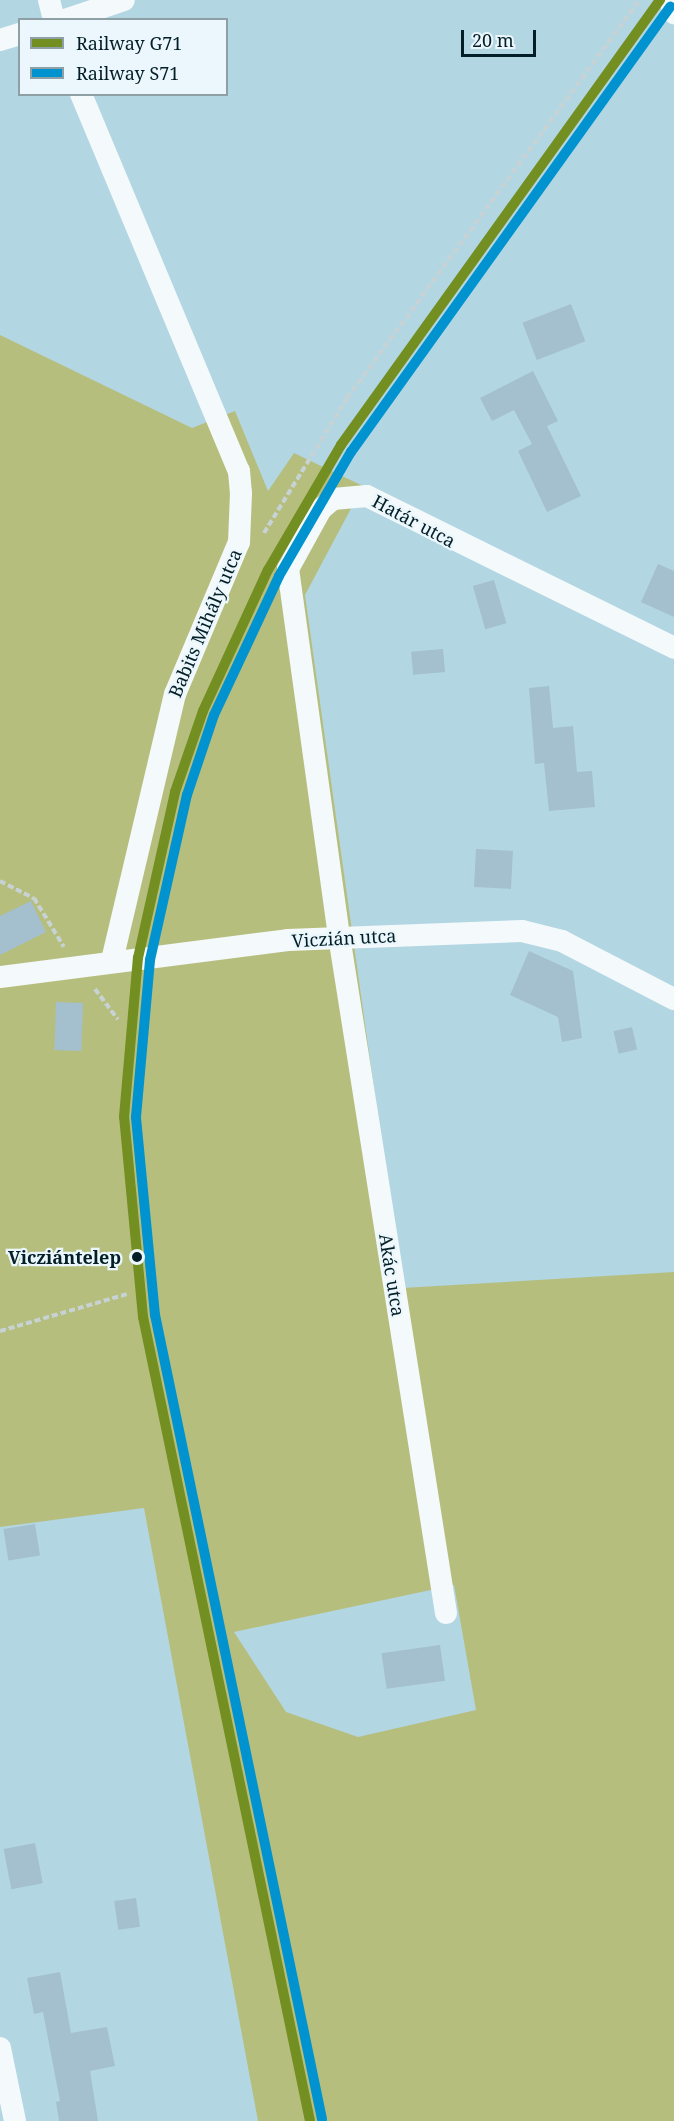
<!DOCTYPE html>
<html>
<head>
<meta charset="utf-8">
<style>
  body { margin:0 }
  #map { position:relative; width:674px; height:2121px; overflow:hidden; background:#b3d6e3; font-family:"Noto Serif",serif }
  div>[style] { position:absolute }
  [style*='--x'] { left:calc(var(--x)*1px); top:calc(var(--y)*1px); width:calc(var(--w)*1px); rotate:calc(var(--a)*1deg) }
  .green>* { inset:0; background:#b6be7e }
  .building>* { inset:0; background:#a4bfcd; transform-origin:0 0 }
  .path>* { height:4px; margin-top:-2px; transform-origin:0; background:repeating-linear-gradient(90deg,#c7d2d5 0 6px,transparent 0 9px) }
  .street>* { height:22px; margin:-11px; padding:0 11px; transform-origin:11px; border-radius:11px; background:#f4f9fb }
  .rail-1>* { height:10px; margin:-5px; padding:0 5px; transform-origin:5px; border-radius:5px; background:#738e21 }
  .rail-2>* { height:10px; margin:-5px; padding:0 5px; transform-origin:5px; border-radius:5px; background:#0093d0 }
  .dots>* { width:16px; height:16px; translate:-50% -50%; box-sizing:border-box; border:3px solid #ebf7fc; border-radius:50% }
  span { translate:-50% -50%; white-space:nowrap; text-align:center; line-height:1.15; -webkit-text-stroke:4.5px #ebf7fc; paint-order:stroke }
  .street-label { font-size:18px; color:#031e26 }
  .stop-label { font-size:18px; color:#031e26; font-weight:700 }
  .right { translate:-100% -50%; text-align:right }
  .legend { position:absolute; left:18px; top:18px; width:210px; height:78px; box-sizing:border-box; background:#ebf7fc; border:2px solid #8ea0a6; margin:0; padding:8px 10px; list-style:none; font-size:18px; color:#031e26 }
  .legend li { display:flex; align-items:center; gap:12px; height:30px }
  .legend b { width:30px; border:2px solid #8ea0a6 }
  .scale { position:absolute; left:461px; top:30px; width:75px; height:27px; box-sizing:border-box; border:3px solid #031e26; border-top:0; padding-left:8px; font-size:18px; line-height:21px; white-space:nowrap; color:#031e26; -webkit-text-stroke:4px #ebf7fc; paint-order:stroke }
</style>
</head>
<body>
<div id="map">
  <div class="green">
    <div style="clip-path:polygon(evenodd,0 335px,192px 428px,235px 411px,268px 491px,294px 453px,363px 486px,305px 595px,402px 1288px,674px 1272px,674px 2121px,258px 2121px,144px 1508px,0 1527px,0 335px,454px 1585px,476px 1710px,358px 1737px,286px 1712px,234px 1632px,454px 1585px)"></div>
  </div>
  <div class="building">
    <div style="left:571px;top:304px;width:40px;height:52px;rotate:69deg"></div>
    <div style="clip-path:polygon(533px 371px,558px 421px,547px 426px,581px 496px,547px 512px,518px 451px,532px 444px,514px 410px,492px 421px,480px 398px)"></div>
    <div style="clip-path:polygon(658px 564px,674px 571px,674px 617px,641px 602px)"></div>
    <div style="left:494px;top:580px;width:45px;height:22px;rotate:74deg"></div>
    <div style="left:443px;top:649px;width:23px;height:32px;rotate:85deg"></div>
    <div style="clip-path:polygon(549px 686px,553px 728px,573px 726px,577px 772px,592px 771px,595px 807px,549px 811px,544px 763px,535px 764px,529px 688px)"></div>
    <div style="left:476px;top:849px;width:37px;height:38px;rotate:3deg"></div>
    <div style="clip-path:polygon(31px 901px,46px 932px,0 955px,0 916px)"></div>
    <div style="clip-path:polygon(529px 951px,573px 971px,582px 1038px,562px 1042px,558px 1017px,510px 995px)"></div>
    <div style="left:56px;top:1002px;width:27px;height:48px;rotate:2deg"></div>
    <div style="left:632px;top:1027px;width:23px;height:19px;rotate:77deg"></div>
    <div style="left:35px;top:1524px;width:32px;height:32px;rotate:81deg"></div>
    <div style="left:440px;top:1645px;width:36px;height:59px;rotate:82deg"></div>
    <div style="left:35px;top:1843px;width:41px;height:32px;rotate:79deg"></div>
    <div style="left:136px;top:1898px;width:29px;height:22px;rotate:82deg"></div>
    <div style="clip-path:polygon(60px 1972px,71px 2033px,107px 2027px,115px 2066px,90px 2071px,98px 2121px,59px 2121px,56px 2102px,60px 2101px,43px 2012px,34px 2014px,27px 1978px)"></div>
  </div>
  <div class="path">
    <div style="--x:264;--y:533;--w:158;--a:-58.4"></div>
    <div style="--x:347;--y:398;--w:494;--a:-53.7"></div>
    <div style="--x:0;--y:881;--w:38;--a:27"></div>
    <div style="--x:34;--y:898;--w:57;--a:58.5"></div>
    <div style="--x:95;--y:989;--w:38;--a:53"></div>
    <div style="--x:0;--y:1331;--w:132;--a:-16.2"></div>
  </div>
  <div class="street">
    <div style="--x:49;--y:0;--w:21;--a:76"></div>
    <div style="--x:670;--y:0;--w:14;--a:73"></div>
    <div style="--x:65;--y:20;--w:62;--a:-18.7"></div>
    <div style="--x:0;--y:40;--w:21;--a:-17"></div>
    <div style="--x:81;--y:94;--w:409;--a:67.3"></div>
    <div style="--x:239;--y:471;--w:22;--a:85"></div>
    <div style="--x:241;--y:493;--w:49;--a:92.3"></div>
    <div style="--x:239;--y:542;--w:165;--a:112.8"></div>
    <div style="--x:175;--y:694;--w:274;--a:103.3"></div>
    <div style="--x:0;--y:977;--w:290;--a:-7.3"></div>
    <div style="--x:288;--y:940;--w:234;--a:-2.2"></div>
    <div style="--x:522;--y:931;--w:41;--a:14"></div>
    <div style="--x:562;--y:941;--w:126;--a:27.4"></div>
    <div style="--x:446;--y:1613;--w:685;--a:-98.98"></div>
    <div style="--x:339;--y:936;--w:371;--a:-97.9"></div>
    <div style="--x:288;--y:569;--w:68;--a:-61.2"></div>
    <div style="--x:321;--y:509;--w:16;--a:-40"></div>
    <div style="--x:333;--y:499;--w:34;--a:-5"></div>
    <div style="--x:367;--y:496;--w:343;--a:26.3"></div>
    <div style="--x:0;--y:2048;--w:75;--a:78.4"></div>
  </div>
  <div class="rail-1">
    <div style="--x:310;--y:2121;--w:821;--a:-101.73"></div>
    <div style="--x:143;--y:1317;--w:201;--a:-95.4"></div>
    <div style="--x:124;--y:1117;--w:160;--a:-85"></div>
    <div style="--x:138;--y:958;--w:170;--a:-77.4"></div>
    <div style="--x:175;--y:792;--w:86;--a:-70.9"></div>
    <div style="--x:203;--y:711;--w:155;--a:-65.3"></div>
    <div style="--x:268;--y:570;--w:145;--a:-59.7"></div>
    <div style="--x:341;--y:445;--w:548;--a:-54.37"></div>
  </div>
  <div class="rail-2">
    <div style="--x:322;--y:2119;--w:821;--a:-101.73"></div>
    <div style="--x:155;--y:1315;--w:199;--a:-95.5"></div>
    <div style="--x:136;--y:1117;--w:158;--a:-84.9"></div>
    <div style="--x:150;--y:960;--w:169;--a:-77.4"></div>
    <div style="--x:187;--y:795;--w:84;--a:-71.4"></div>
    <div style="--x:214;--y:715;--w:153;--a:-64.9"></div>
    <div style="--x:279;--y:576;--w:143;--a:-59.9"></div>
    <div style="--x:351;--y:452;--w:548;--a:-54.37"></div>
  </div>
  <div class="dots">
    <div style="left:137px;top:1257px;background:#031e26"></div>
  </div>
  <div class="street-label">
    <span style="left:414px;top:521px;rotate:28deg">Határ utca</span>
    <span style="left:205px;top:623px;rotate:-67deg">Babits Mihály utca</span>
    <span style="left:344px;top:938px;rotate:-3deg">Viczián utca</span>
    <span style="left:392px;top:1275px;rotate:81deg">Akác utca</span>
  </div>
  <div class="stop-label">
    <span class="right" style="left:121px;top:1257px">Vicziántelep</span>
  </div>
  <ul class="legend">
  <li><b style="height:8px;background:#738e21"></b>Railway G71</li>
  <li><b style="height:8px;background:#0093d0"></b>Railway S71</li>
  </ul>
  <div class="scale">20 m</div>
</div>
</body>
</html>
